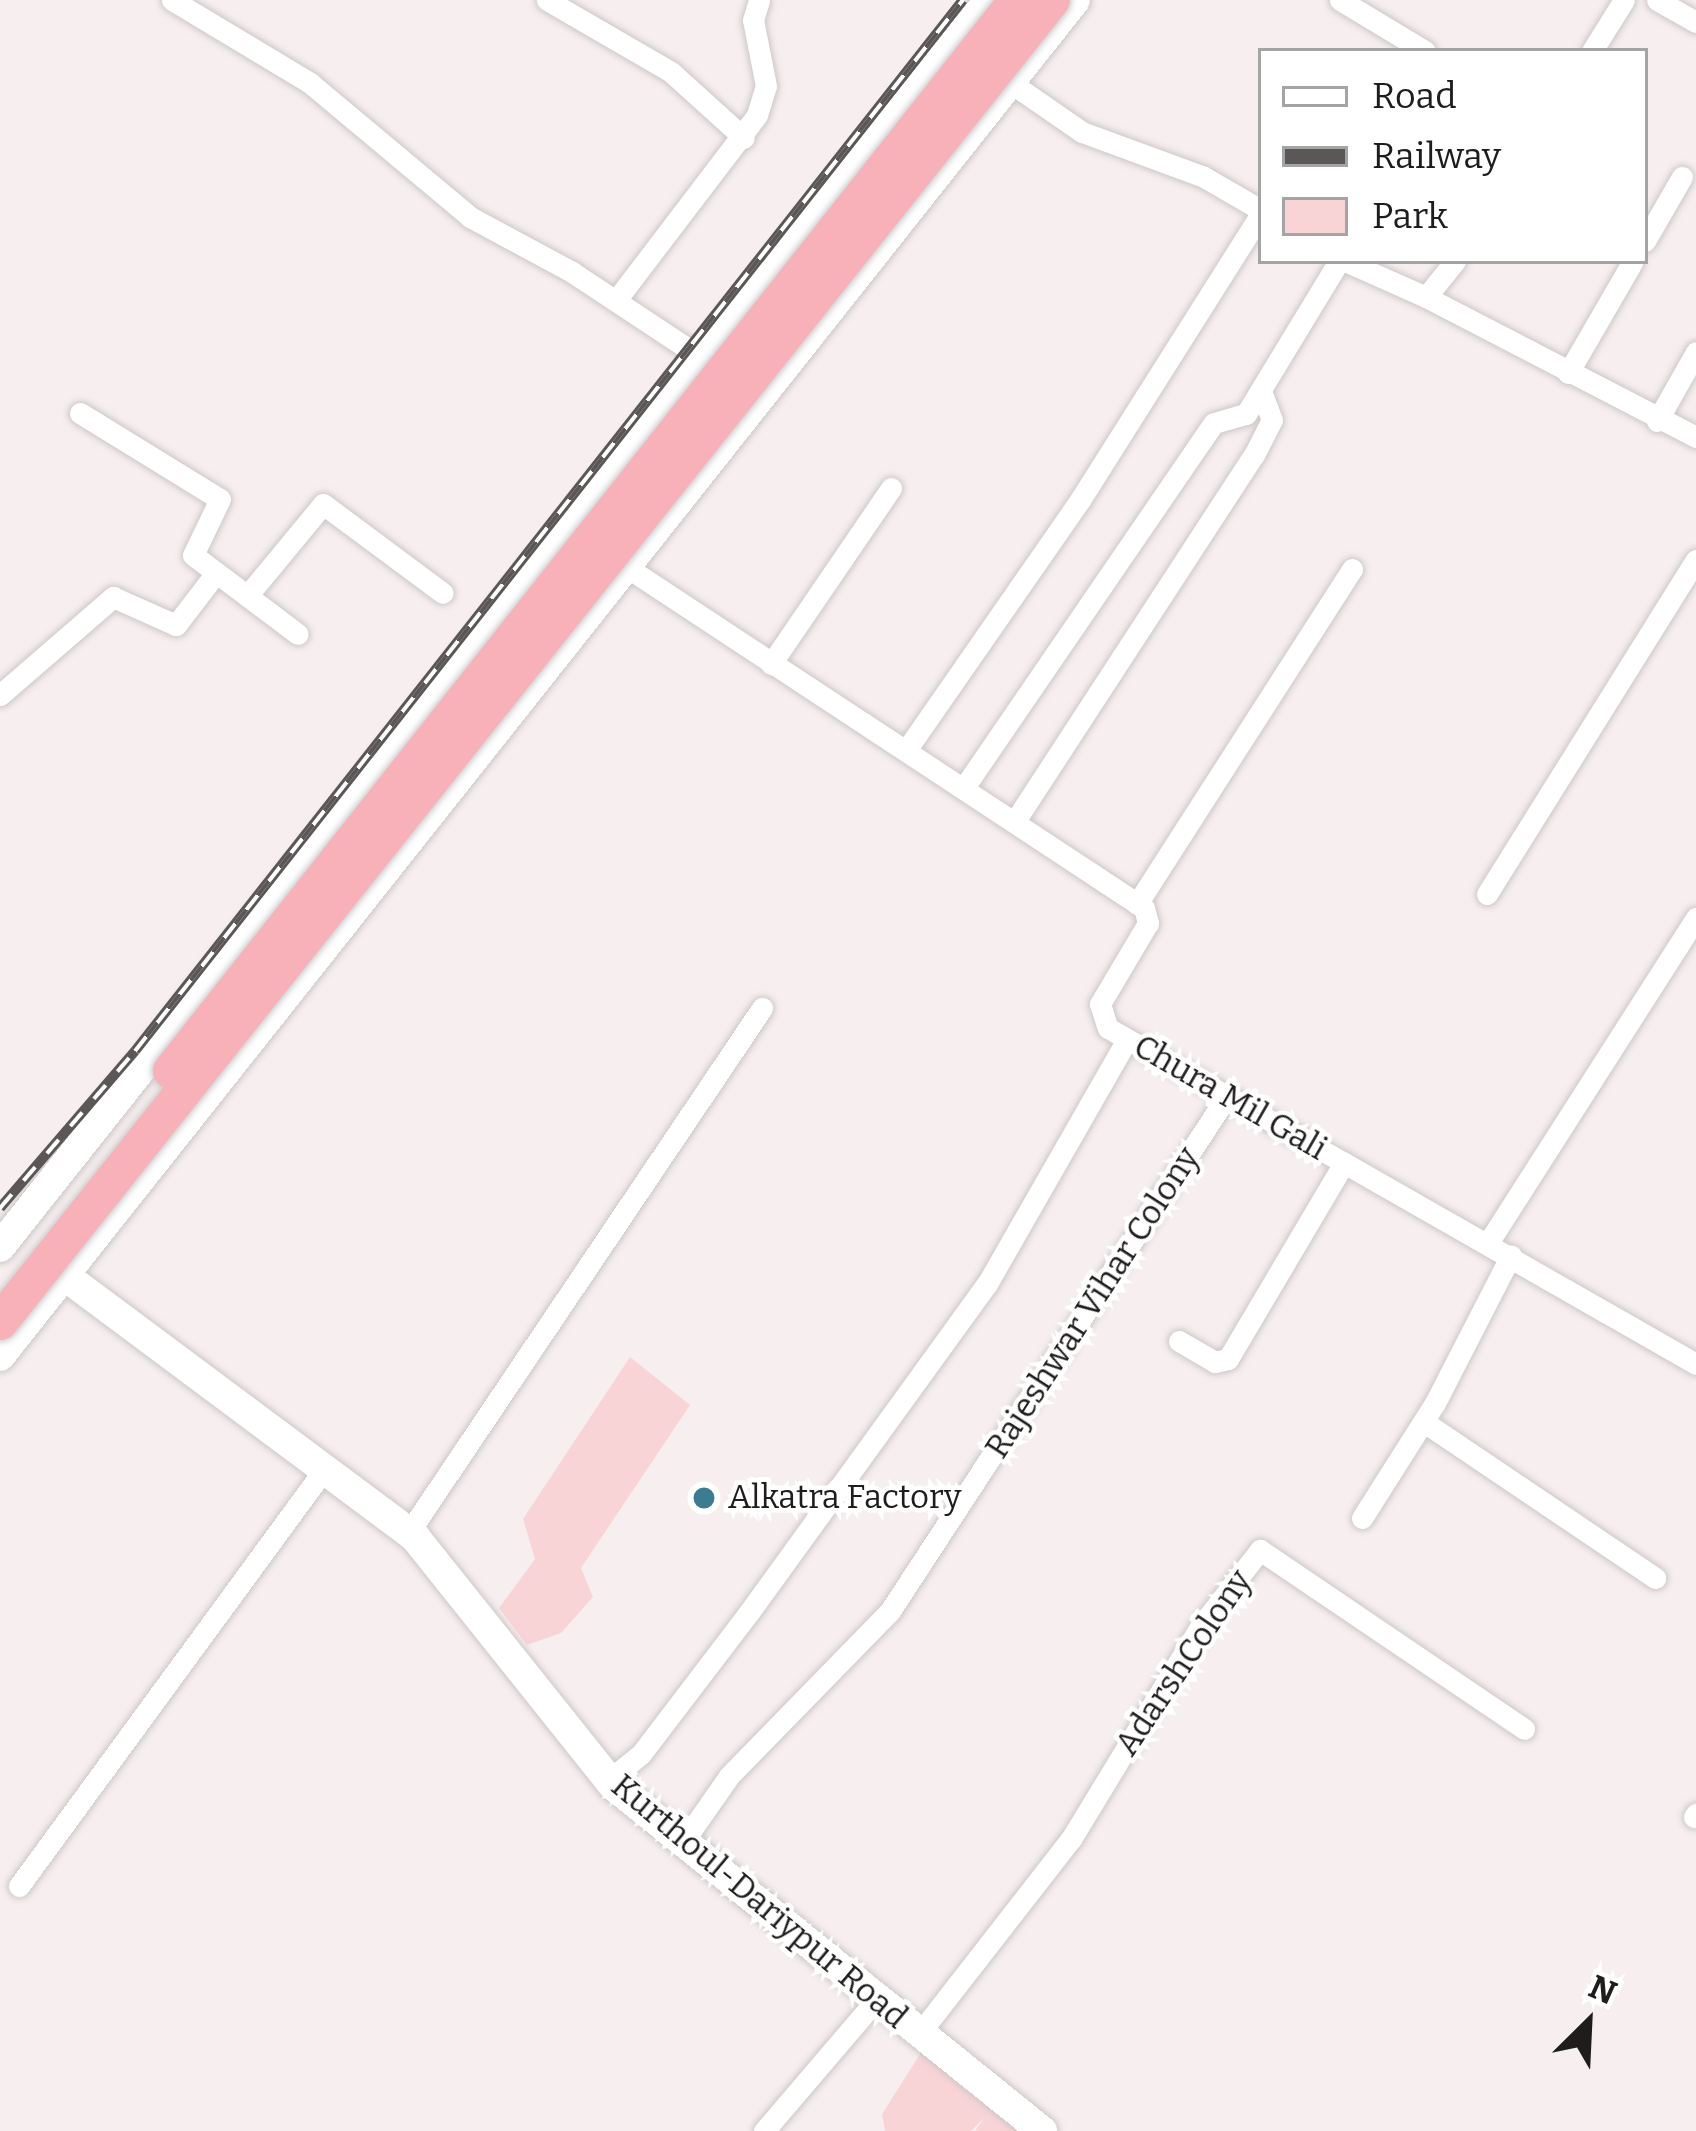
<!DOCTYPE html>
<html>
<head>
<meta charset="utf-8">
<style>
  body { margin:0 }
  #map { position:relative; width:1696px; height:2131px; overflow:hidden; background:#f7efef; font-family:Bitter,serif }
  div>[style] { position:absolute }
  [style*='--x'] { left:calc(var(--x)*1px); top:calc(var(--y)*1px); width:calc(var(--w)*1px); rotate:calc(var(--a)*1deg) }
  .green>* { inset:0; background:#f9d4d7 }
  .roads { filter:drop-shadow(0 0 3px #cfc7c7) drop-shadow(0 0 3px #cfc7c7) }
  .street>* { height:21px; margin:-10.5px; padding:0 10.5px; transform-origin:10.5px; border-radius:10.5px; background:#fff }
  .secondary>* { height:30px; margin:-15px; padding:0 15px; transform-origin:15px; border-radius:15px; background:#fff }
  .rail>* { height:10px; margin-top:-5px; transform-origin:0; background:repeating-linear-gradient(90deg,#fff 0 18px,#5b5757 0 36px); box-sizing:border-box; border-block:3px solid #5b5757 }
  .bridges { filter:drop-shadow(0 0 3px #cecdcd) drop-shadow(0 0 3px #cecdcd) }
  .highway-bridge>* { height:36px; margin:-18px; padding:0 18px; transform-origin:18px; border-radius:18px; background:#f8b1b8 }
  .dots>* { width:33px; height:33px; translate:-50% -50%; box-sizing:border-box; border:6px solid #fff; border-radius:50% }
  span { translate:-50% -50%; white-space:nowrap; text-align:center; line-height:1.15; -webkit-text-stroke:9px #fff; paint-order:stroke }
  .street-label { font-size:33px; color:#1f1c1c }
  .poi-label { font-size:33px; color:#1f1c1c }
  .left { translate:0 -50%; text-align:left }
  .legend { position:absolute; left:1258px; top:48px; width:390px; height:216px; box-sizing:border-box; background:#fff; border:3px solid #a5a4a4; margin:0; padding:15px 21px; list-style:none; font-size:36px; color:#1f1c1c }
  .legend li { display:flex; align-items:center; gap:24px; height:60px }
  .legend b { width:60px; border:3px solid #a5a4a4 }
  .north { position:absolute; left:1528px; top:1963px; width:120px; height:120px; -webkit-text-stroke:9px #fff; paint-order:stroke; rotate:24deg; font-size:33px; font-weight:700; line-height:48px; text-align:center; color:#1f1c1c }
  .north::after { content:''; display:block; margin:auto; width:42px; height:54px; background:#1f1c1c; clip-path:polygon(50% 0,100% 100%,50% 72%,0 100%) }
</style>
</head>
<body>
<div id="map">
  <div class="green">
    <div style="clip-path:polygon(630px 1357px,690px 1405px,581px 1568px,593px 1597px,561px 1633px,527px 1645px,499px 1608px,535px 1559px,523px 1519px)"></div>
    <div style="clip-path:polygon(922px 2051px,1030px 2131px,975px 2131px,984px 2118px,971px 2131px,885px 2131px,882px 2114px)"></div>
  </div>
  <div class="roads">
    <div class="street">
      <div style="--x:172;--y:0;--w:161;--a:31"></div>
      <div style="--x:310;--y:83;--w:209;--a:39.9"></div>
      <div style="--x:470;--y:217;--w:116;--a:28.3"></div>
      <div style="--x:572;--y:272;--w:159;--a:33.5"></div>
      <div style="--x:547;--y:0;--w:143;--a:30.1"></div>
      <div style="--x:671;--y:72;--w:98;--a:42.1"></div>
      <div style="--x:1340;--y:0;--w:99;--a:31"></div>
      <div style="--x:1657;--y:0;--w:45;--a:29.4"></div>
      <div style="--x:1592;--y:51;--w:60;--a:-57.9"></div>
      <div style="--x:1011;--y:83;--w:86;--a:34.6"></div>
      <div style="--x:1082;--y:132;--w:130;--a:20.2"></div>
      <div style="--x:1204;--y:177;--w:66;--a:30.1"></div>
      <div style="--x:1645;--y:241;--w:74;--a:-60"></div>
      <div style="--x:1345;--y:261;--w:89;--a:24"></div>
      <div style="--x:1426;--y:297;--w:46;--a:-51.1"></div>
      <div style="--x:1426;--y:297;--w:304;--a:27.4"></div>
      <div style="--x:617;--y:299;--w:231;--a:-52.7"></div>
      <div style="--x:757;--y:115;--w:30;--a:-73"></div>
      <div style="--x:766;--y:86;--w:67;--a:-101.1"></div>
      <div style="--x:753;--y:20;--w:21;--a:-73"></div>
      <div style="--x:1568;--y:373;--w:129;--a:-59.9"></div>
      <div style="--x:80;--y:413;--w:164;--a:31.6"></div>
      <div style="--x:220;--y:499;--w:62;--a:115.7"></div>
      <div style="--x:193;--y:555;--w:131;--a:37"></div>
      <div style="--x:1657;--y:421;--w:79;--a:-60.5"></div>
      <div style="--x:628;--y:568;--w:618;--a:33.38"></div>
      <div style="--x:1144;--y:908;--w:16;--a:75"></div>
      <div style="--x:1148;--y:923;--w:94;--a:120.7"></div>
      <div style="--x:1100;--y:1004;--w:25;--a:72"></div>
      <div style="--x:1108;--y:1028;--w:677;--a:29.74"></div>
      <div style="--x:247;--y:596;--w:119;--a:-50.4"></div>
      <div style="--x:323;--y:504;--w:149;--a:36.6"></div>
      <div style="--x:771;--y:664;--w:213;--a:-55.7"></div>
      <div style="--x:0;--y:695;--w:150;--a:-40.9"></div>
      <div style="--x:113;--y:597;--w:69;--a:24"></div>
      <div style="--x:176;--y:625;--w:66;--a:-52.4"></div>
      <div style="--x:907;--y:749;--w:303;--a:-55.2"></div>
      <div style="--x:1080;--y:500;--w:338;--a:-57.7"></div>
      <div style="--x:965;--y:786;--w:440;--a:-55.6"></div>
      <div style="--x:1214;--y:423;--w:33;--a:-16"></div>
      <div style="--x:1246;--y:414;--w:179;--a:-58.7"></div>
      <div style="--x:1015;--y:821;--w:437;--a:-56.9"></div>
      <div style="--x:1254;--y:455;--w:39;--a:-63"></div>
      <div style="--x:1272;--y:420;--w:31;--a:-111"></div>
      <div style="--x:1487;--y:894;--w:394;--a:-58"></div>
      <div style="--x:1137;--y:904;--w:398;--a:-57.3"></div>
      <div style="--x:1488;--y:1243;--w:386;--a:-57.4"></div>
      <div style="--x:1179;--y:1341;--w:42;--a:30.3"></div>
      <div style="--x:1215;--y:1362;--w:13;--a:-13"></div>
      <div style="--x:1228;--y:1359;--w:228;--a:-59.4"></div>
      <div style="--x:1424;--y:1422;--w:279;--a:34"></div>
      <div style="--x:1362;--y:1518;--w:136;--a:-57.6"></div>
      <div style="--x:1435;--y:1403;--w:166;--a:-62.8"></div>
      <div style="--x:409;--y:1532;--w:632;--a:-56.03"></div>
      <div style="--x:609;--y:1780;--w:41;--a:-39.1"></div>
      <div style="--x:641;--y:1754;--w:180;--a:-52.7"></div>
      <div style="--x:750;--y:1611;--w:404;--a:-54.1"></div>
      <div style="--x:987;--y:1284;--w:281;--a:-60.2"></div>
      <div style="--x:1694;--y:1817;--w:4;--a:-56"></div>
      <div style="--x:683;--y:1842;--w:80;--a:-55.1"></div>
      <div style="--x:729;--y:1776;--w:231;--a:-45.7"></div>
      <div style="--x:890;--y:1611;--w:615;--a:-56.8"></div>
      <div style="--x:19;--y:1886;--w:514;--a:-53.78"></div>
      <div style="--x:919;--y:2034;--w:247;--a:-52.1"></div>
      <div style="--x:1071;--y:1839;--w:248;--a:-58.7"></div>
      <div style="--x:1200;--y:1627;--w:98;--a:-52.1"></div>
      <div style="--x:1260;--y:1550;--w:319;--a:34.1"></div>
      <div style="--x:764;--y:2131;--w:170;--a:-49.5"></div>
    </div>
    <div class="secondary">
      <div style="--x:0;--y:1247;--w:1592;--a:-51.58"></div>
      <div style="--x:65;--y:1276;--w:437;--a:36.7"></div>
      <div style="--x:415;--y:1537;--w:319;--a:51.4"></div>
      <div style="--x:614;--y:1786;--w:550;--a:38.87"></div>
      <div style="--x:0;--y:1356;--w:1730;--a:-51.59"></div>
    </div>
  </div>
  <div class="rail">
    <div style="--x:0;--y:1208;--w:207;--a:-49.3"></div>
    <div style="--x:135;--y:1051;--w:1338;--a:-51.77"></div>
  </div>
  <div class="bridges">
    <div class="highway-bridge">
      <div style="--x:171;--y:1071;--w:1365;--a:-51.69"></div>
      <div style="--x:0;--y:1322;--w:1689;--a:-51.49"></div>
    </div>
  </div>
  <div class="dots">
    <div style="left:704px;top:1498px;background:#3c7b90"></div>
  </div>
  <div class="street-label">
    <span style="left:1230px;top:1098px;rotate:30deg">Chura Mil Gali</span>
    <span style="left:1093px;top:1303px;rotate:-57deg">Rajeshwar Vihar Colony</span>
    <span style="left:1184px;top:1663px;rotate:-56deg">AdarshColony</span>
    <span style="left:759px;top:1902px;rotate:40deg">Kurthoul-Dariypur Road</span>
  </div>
  <div class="poi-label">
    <span class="left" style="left:728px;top:1498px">Alkatra Factory</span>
  </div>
  <ul class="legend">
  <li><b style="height:15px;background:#fff"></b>Road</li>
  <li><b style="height:15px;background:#5b5757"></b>Railway</li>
  <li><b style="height:33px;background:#f9d4d7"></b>Park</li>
  </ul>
  <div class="north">N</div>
</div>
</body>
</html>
